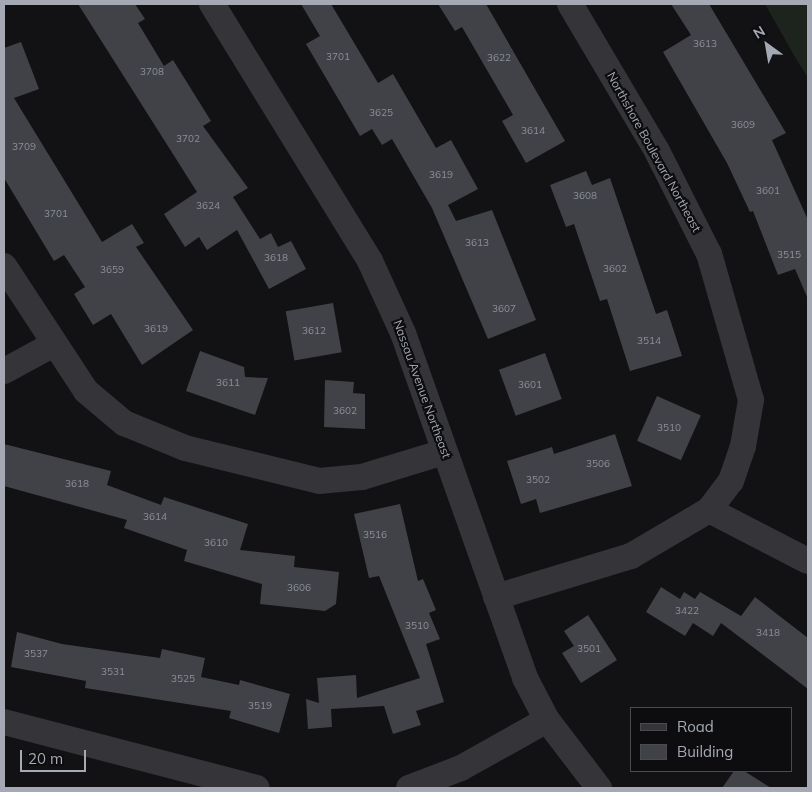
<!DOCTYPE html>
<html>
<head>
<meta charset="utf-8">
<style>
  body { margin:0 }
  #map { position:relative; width:812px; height:792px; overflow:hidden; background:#121214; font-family:Mulish,sans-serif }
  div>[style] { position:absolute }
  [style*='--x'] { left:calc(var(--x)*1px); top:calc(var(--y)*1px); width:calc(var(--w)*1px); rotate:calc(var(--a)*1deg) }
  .green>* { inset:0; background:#1d241e }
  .building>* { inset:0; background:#414247; transform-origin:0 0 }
  .street>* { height:26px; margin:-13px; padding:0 13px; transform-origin:13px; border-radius:13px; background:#343439 }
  span { translate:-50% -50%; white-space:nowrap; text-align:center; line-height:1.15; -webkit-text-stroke:4.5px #0d0d0f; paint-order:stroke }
  .number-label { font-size:10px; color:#8b8f99 }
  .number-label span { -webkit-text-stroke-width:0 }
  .street-label { font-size:12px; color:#a4a9b4 }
  .frame { position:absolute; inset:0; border:5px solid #a4a9b4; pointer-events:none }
  .legend { position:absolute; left:630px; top:707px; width:162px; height:65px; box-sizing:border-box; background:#0d0d0f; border:1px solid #494b51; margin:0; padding:6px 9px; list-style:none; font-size:15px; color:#a4a9b4 }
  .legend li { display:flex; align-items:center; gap:10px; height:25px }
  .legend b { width:25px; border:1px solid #494b51 }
  .north { position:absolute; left:742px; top:20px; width:50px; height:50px; -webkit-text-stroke:4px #0d0d0f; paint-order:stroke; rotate:328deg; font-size:14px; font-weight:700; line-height:20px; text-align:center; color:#a4a9b4 }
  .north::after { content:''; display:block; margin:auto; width:18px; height:22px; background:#a4a9b4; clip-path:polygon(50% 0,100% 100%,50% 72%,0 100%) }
  .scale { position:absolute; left:20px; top:750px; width:66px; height:22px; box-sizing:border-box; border:2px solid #a4a9b4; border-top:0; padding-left:6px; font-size:15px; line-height:18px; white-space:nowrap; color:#a4a9b4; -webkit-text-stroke:4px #0d0d0f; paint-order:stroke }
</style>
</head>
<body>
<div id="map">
  <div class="green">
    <div style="clip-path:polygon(765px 4px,808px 4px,808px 78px,795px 57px)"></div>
  </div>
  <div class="building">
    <div style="clip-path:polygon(78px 4px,135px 4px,145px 19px,138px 23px,164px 66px,173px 60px,211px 121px,203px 126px,248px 188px,233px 197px,260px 239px,271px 233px,278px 247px,291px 241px,306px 269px,269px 289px,237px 230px,207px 250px,199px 237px,185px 247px,164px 214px,197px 192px)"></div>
    <div style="clip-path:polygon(301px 4px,331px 4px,378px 83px,393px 74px,436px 148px,451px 140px,478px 189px,448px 205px,456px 221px,492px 210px,536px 320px,488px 339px,432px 208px,392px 139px,382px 145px,372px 129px,360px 136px,306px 44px,320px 36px)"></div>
    <div style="clip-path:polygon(438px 4px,486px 4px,565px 141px,526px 163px,502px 121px,513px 115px,462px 27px,455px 31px)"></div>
    <div style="clip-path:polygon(671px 4px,709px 4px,786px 133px,772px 140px,808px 220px,808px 299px,795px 269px,778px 275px,753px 211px,750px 212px,727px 163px,663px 52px,691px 35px)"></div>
    <div style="clip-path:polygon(21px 42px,39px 89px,14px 98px,102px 242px,132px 224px,144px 243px,136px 247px,193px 330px,142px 365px,111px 314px,93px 325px,74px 294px,85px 287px,64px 255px,54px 261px,4px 178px,4px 48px)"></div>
    <div style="clip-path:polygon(586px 171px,592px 185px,610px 178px,656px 314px,667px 310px,682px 356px,630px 371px,607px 299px,600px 301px,574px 224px,566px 227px,550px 185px)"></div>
    <div style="left:333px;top:303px;width:50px;height:48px;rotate:80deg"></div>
    <div style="clip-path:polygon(200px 351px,244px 367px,245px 377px,268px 378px,255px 415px,186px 391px)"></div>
    <div style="left:545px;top:353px;width:49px;height:49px;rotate:70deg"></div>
    <div style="clip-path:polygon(325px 380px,354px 382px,353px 393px,365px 394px,365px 429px,324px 427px)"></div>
    <div style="left:657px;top:396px;width:48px;height:49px;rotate:24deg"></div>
    <div style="clip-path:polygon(615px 434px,632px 486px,540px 513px,536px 499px,521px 504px,507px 461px,552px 447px,554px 454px)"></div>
    <div style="clip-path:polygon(4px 444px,111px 471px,107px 485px,161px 505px,164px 497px,248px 524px,240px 550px,295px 556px,294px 567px,339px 572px,336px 604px,325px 611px,260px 604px,262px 584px,184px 561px,187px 550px,124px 528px,127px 520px,4px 486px)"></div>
    <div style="clip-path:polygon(400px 504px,418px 581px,423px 579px,436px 610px,429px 613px,440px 639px,426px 644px,444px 702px,416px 711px,421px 725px,393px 734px,384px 706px,331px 709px,332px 727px,308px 729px,306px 699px,319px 703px,317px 678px,356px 675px,357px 698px,420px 678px,379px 576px,369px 578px,354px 514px)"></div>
    <div style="clip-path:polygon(661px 587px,680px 599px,684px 592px,695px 599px,700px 592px,741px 616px,755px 597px,808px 638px,808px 689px,721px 623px,713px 636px,693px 623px,685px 636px,646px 612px)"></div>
    <div style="clip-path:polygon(588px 615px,617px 660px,581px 683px,562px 653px,574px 646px,564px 631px)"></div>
    <div style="clip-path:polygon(17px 632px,62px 644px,160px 658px,162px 649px,205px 658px,201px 677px,239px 685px,240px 680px,290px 694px,279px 733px,229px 718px,231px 711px,85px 688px,86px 681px,11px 667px)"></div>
    <div style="clip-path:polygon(734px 771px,744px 771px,771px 788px,722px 788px)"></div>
  </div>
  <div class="street">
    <div style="--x:212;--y:4;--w:302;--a:58.4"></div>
    <div style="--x:370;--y:261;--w:79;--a:65.4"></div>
    <div style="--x:403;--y:333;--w:366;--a:70.5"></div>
    <div style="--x:525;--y:678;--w:47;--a:62.4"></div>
    <div style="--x:547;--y:720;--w:86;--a:52.6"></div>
    <div style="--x:4;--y:266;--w:149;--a:56.7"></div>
    <div style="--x:86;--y:391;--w:50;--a:40.1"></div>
    <div style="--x:124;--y:423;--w:66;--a:22.3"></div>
    <div style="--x:185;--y:448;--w:138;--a:13.8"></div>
    <div style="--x:319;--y:481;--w:43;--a:-5.3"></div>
    <div style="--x:362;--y:477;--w:86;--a:-17"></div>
    <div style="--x:4;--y:371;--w:55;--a:-28.4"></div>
    <div style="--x:709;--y:510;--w:111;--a:27.3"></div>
    <div style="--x:496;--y:597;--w:141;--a:-16.9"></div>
    <div style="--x:631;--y:556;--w:91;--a:-30.5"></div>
    <div style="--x:709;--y:510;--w:36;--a:-53"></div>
    <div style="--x:731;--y:481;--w:37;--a:-71"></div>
    <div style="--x:743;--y:446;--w:47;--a:-80.1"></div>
    <div style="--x:751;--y:400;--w:152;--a:-106"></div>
    <div style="--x:709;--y:254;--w:115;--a:-116.8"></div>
    <div style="--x:657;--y:151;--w:171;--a:-120.6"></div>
    <div style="--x:4;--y:722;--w:261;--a:14.6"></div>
    <div style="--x:409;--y:788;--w:56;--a:-21"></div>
    <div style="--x:461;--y:768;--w:98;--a:-29.2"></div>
  </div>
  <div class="number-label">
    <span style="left:705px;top:44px">3613</span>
    <span style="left:338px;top:57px">3701</span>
    <span style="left:499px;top:58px">3622</span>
    <span style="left:152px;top:72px">3708</span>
    <span style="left:381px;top:113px">3625</span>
    <span style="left:743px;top:125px">3609</span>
    <span style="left:533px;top:131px">3614</span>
    <span style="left:188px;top:139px">3702</span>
    <span style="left:24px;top:147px">3709</span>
    <span style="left:441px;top:175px">3619</span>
    <span style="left:768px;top:191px">3601</span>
    <span style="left:585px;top:196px">3608</span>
    <span style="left:208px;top:206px">3624</span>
    <span style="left:56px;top:214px">3701</span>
    <span style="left:477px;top:243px">3613</span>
    <span style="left:789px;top:255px">3515</span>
    <span style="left:276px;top:258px">3618</span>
    <span style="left:615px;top:269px">3602</span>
    <span style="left:112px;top:270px">3659</span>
    <span style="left:504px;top:309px">3607</span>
    <span style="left:156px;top:329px">3619</span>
    <span style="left:314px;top:331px">3612</span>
    <span style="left:649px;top:341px">3514</span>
    <span style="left:228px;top:383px">3611</span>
    <span style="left:530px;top:385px">3601</span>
    <span style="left:345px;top:411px">3602</span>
    <span style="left:669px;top:428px">3510</span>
    <span style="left:598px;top:464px">3506</span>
    <span style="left:538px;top:480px">3502</span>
    <span style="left:77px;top:484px">3618</span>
    <span style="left:155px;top:517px">3614</span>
    <span style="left:375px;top:535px">3516</span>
    <span style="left:216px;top:543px">3610</span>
    <span style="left:299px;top:588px">3606</span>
    <span style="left:687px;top:611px">3422</span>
    <span style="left:417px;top:626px">3510</span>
    <span style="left:768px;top:633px">3418</span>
    <span style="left:589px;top:649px">3501</span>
    <span style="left:36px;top:654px">3537</span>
    <span style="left:113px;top:672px">3531</span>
    <span style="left:183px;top:679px">3525</span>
    <span style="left:260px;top:706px">3519</span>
  </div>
  <div class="street-label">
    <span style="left:654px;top:152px;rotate:61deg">Northshore Boulevard Northeast</span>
    <span style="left:422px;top:389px;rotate:70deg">Nassau Avenue Northeast</span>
  </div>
  <div class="frame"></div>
  <ul class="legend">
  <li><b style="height:6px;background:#343439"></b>Road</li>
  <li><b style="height:14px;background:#414247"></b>Building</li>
  </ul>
  <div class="north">N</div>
  <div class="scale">20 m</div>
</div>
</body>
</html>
